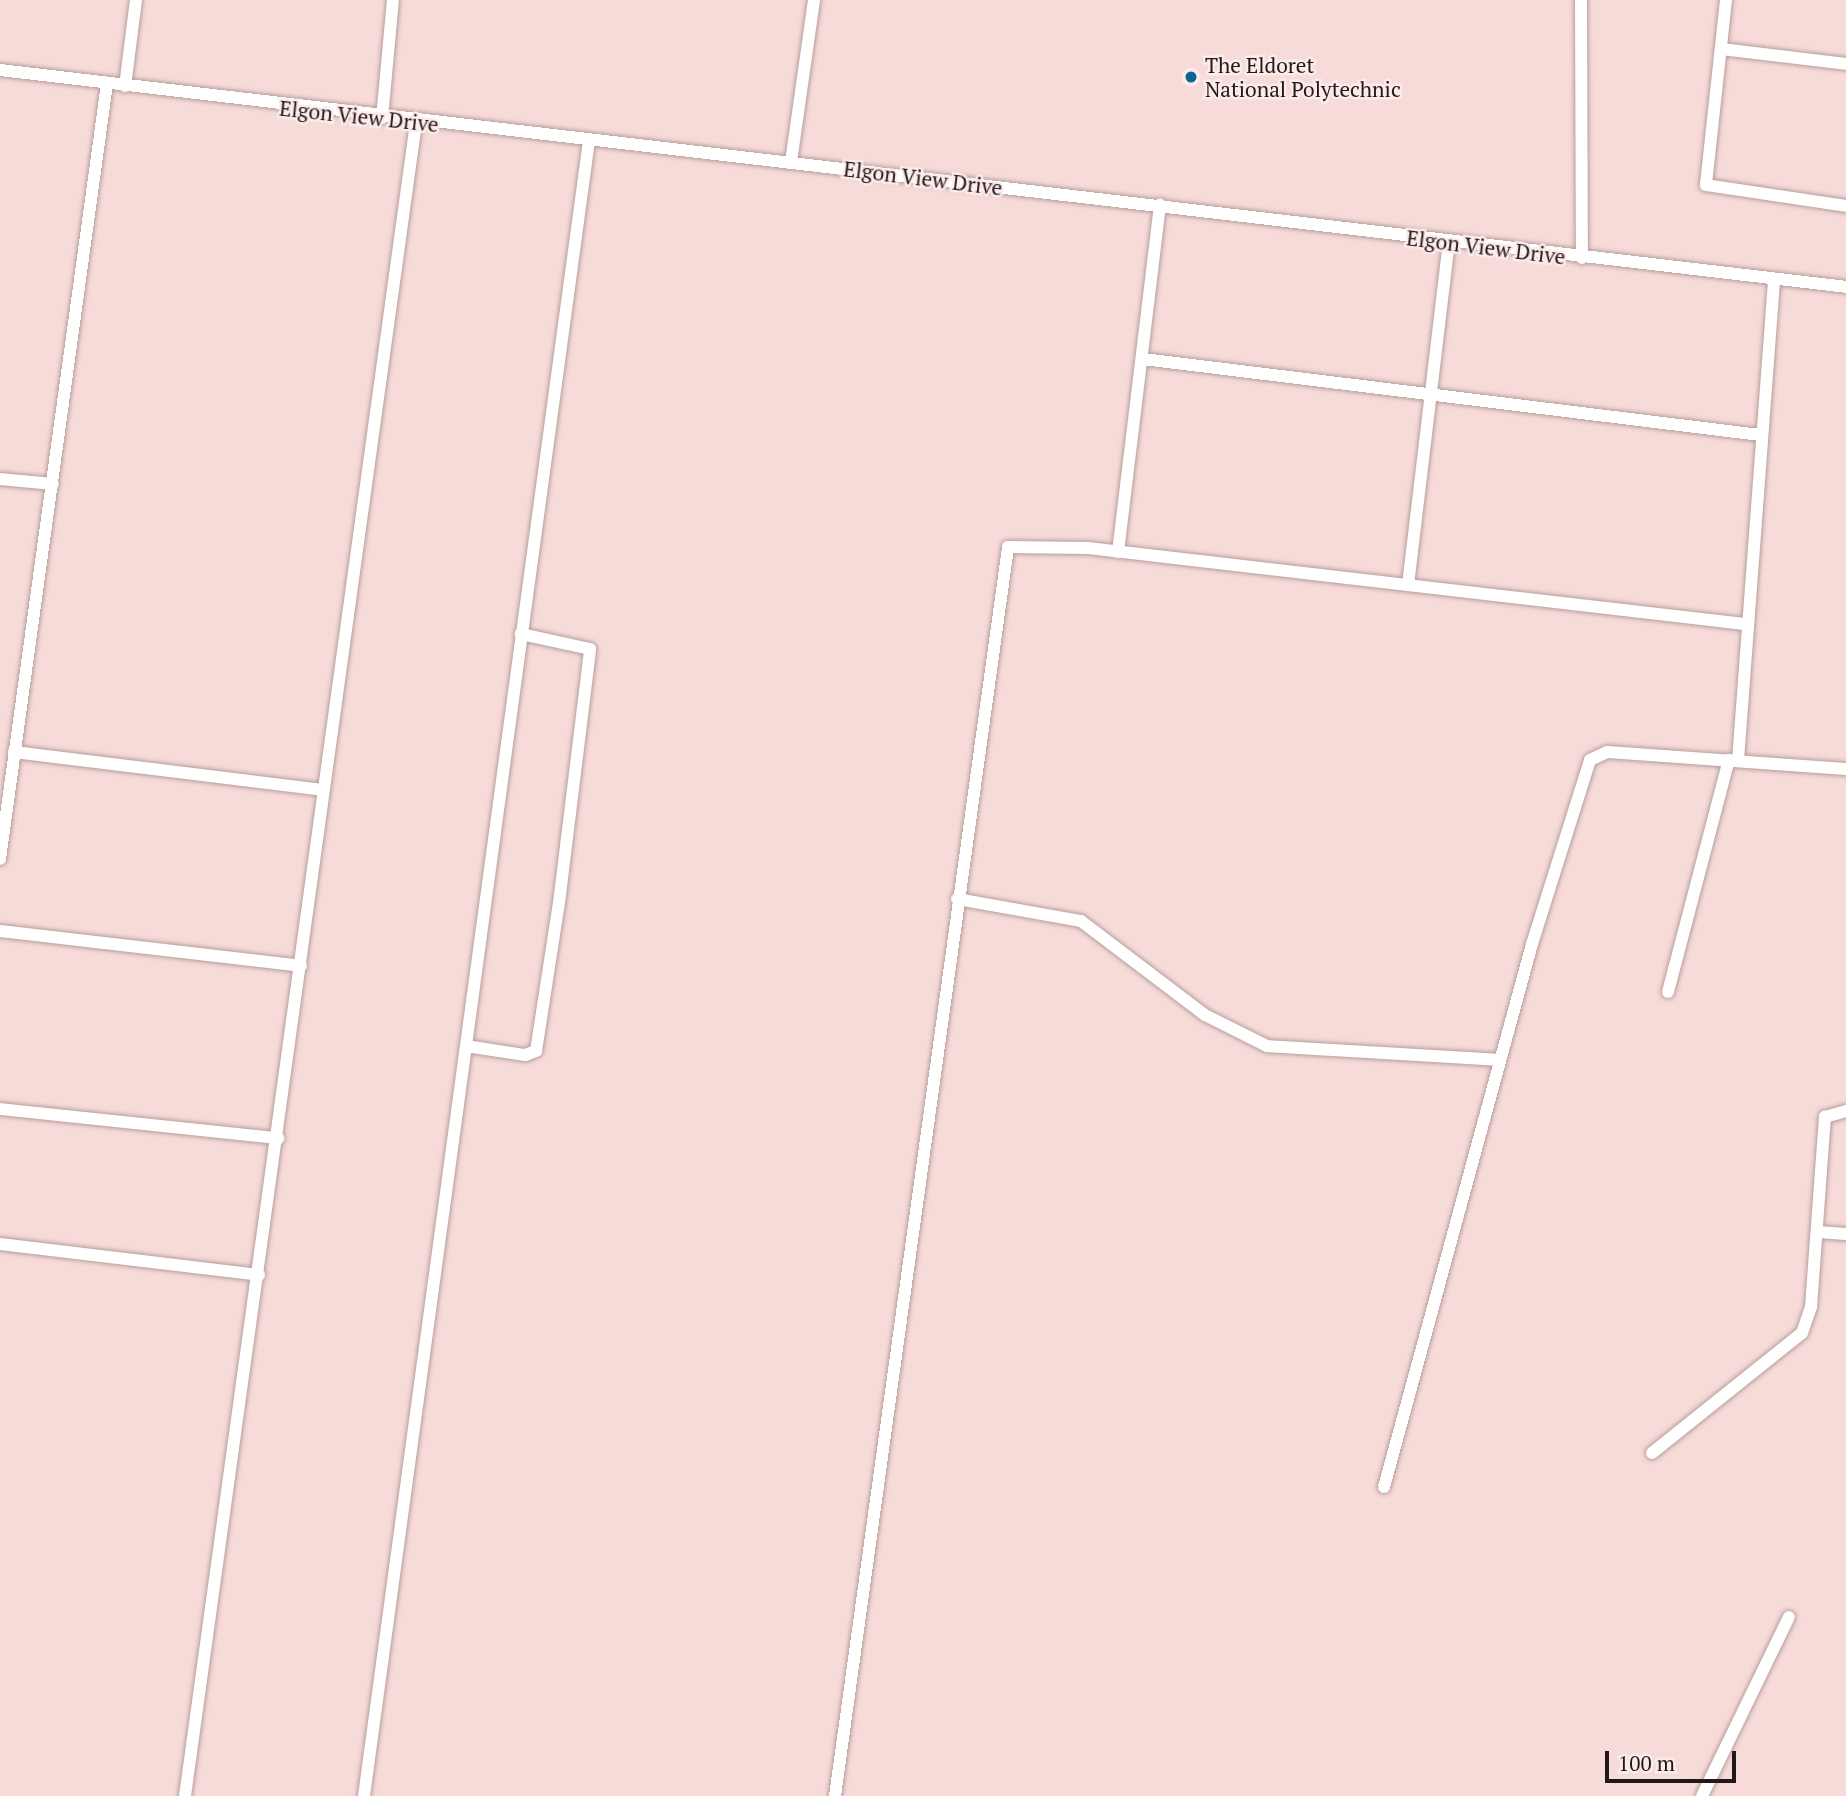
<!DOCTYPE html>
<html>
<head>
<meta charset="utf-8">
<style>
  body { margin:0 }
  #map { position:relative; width:1846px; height:1796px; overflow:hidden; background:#f6dbd9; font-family:"PT Serif",serif }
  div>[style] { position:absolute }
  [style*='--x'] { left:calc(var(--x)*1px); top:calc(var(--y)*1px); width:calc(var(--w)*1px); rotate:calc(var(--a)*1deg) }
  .roads { filter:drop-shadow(0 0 2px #b79e9c) drop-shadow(0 0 2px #b79e9c) }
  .minor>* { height:12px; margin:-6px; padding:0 6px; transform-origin:6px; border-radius:6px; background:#fff }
  .dots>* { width:19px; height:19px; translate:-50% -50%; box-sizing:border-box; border:4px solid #fbebea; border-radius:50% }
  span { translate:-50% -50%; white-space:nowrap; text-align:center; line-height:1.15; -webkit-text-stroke:5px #fbebea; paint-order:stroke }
  .poi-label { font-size:21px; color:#211817 }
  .left { translate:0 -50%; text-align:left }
  .street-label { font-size:21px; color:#211817 }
  .scale { position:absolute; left:1605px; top:1751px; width:131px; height:32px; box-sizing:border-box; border:4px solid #211817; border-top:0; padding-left:9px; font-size:21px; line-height:24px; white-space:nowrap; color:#211817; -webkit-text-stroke:5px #fbebea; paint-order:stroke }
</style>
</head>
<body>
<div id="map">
  <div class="roads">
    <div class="minor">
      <div style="--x:1581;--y:0;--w:258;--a:89.8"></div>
      <div style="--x:1726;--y:0;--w:186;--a:96.2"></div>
      <div style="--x:1706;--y:185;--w:142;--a:8.5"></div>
      <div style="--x:1721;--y:49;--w:126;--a:6.8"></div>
      <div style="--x:0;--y:70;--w:1859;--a:6.7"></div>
      <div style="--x:125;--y:86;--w:87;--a:-82.7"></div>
      <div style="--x:382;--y:118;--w:119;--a:-84.7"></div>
      <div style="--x:791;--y:162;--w:164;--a:-81.9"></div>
      <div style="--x:1143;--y:359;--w:622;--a:7.02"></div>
      <div style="--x:0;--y:479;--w:53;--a:5.4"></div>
      <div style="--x:1118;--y:552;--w:350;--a:-83.1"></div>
      <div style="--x:1408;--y:585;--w:345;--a:-83.2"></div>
      <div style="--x:14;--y:752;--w:311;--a:7"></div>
      <div style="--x:1738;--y:760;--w:480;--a:-85.7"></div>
      <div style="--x:0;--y:859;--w:782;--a:-82.14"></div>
      <div style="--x:957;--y:899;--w:126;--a:10.1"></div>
      <div style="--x:1081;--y:921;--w:156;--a:37.2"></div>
      <div style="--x:1205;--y:1015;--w:69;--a:26.6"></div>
      <div style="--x:1267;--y:1046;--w:233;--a:3.4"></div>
      <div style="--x:0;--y:931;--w:303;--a:6.6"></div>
      <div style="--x:1668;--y:992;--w:240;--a:-75.3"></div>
      <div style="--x:466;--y:1046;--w:60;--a:8.7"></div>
      <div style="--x:525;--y:1055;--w:12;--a:-20"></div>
      <div style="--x:536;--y:1051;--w:150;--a:-81.2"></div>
      <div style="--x:559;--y:903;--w:256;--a:-83"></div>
      <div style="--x:590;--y:649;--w:71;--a:-167.7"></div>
      <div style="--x:0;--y:1109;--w:280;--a:6"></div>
      <div style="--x:1817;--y:1232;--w:29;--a:4"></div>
      <div style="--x:0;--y:1244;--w:261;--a:6.8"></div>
      <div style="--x:1652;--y:1453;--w:192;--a:-38.7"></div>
      <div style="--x:1802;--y:1333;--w:28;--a:-71"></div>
      <div style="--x:1811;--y:1307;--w:191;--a:-85.8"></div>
      <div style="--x:1825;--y:1117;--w:22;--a:-16"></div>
      <div style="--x:1384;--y:1487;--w:563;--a:-74.75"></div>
      <div style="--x:1532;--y:944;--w:193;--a:-72.5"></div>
      <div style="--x:1590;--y:760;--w:19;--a:-25"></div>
      <div style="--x:1607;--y:752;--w:240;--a:4.1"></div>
      <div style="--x:185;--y:1796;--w:1690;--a:-82.14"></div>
      <div style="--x:364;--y:1796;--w:1670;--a:-82.26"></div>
      <div style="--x:835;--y:1796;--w:1261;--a:-82.11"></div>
      <div style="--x:1008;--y:547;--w:80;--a:0.7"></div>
      <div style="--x:1088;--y:548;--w:661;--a:6.6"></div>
      <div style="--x:1702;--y:1796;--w:199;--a:-64.1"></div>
    </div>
  </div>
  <div class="dots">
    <div style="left:1191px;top:77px;background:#0e6495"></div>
  </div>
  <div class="poi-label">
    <span class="left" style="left:1205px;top:77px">The Eldoret<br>National Polytechnic</span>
  </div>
  <div class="street-label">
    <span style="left:359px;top:116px;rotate:6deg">Elgon View Drive</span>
    <span style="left:923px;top:178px;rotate:7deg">Elgon View Drive</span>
    <span style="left:1486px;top:247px;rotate:7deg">Elgon View Drive</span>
  </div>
  <div class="scale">100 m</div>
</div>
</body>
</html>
